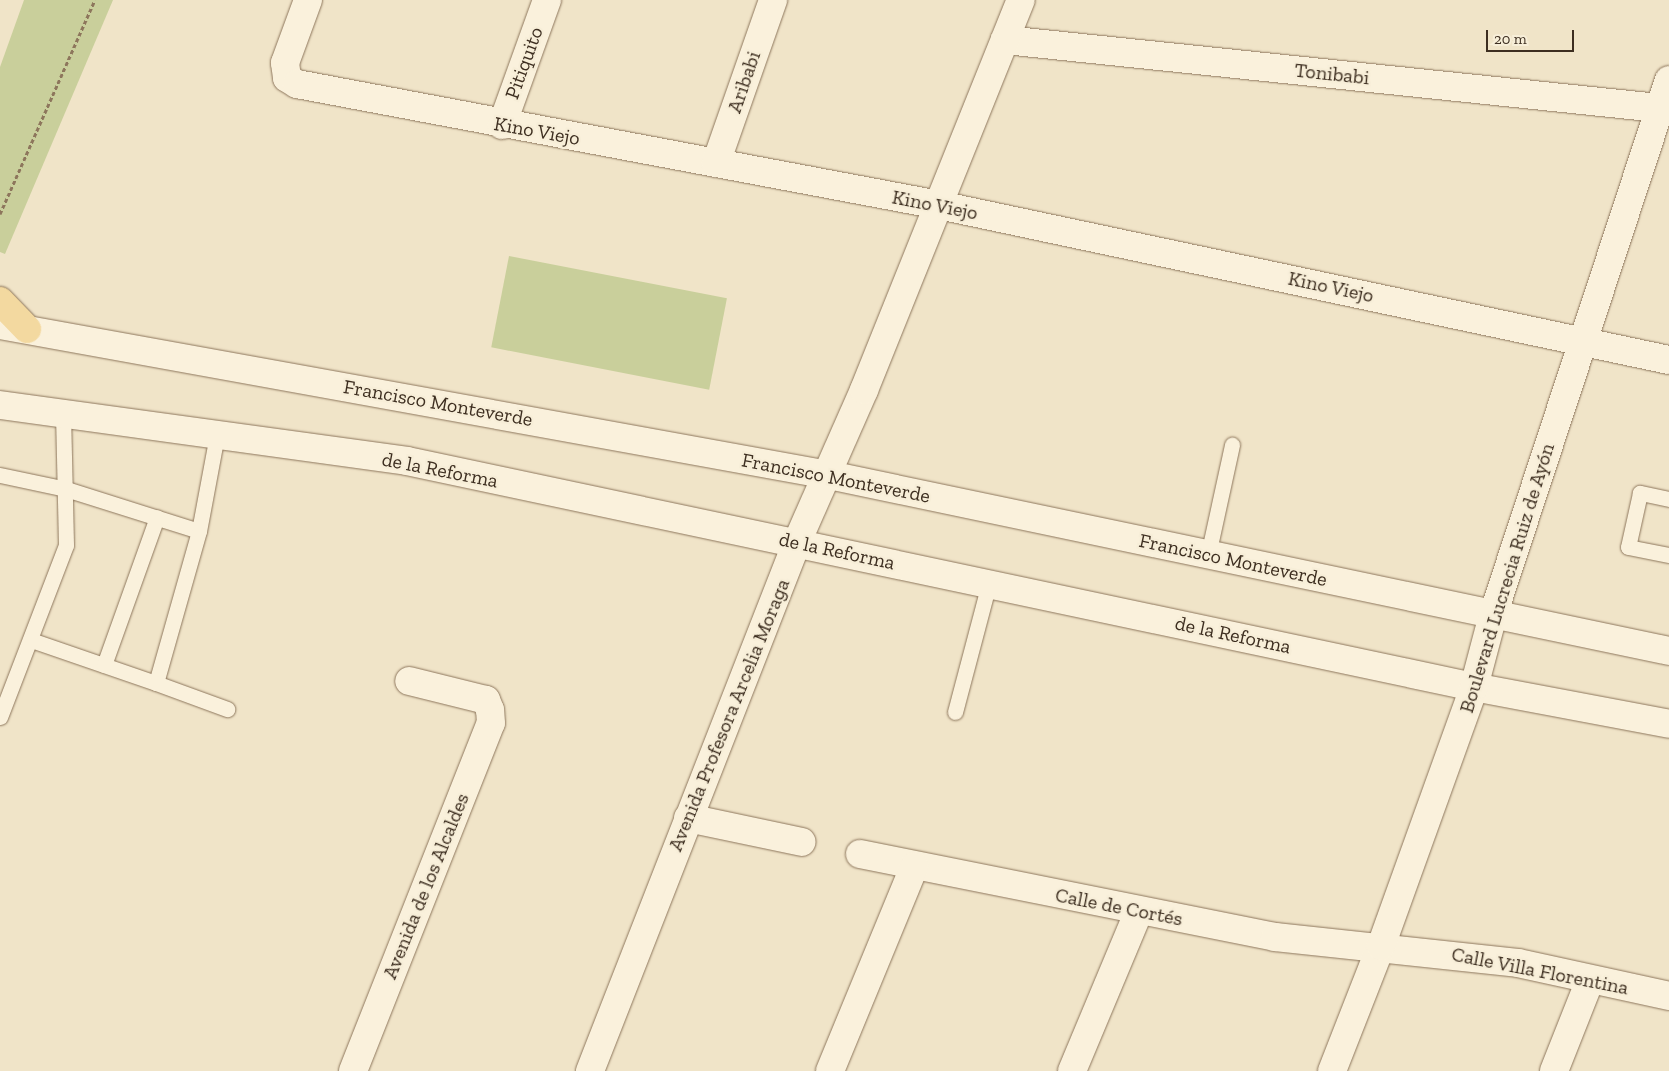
<!DOCTYPE html>
<html>
<head>
<meta charset="utf-8">
<style>
  body { margin:0 }
  #map { position:relative; width:1669px; height:1071px; overflow:hidden; background:#f0e4c8; font-family:"Zilla Slab",serif }
  div>[style] { position:absolute }
  [style*='--x'] { left:calc(var(--x)*1px); top:calc(var(--y)*1px); width:calc(var(--w)*1px); rotate:calc(var(--a)*1deg) }
  .green>* { inset:0; background:#c9cf9b; transform-origin:0 0 }
  .path>* { height:3px; margin-top:-1.5px; transform-origin:0; background:repeating-linear-gradient(90deg,#8d765c 0 4px,transparent 0 6.5px) }
  .roads { filter:drop-shadow(0 0 1px #8d765c) drop-shadow(0 0 1px #8d765c) }
  .lane>* { height:15px; margin:-7.5px; padding:0 7.5px; transform-origin:7.5px; border-radius:7.5px; background:#faf1dc }
  .street>* { height:28px; margin:-14px; padding:0 14px; transform-origin:14px; border-radius:14px; background:#faf1dc }
  .secondary>* { height:28px; margin:-14px; padding:0 14px; transform-origin:14px; border-radius:14px; background:#faf1dc }
  .primary>* { height:28px; margin:-14px; padding:0 14px; transform-origin:14px; border-radius:14px; background:#f3d9a0 }
  span { translate:-50% -50%; white-space:nowrap; text-align:center; line-height:1.15; -webkit-text-stroke:4.5px #f7eed8; paint-order:stroke }
  .street-label { font-size:20px; color:#3d2e20 }
  .scale { position:absolute; left:1486px; top:30px; width:88px; height:22px; box-sizing:border-box; border:2px solid #3d2e20; border-top:0; padding-left:6px; font-size:15px; line-height:18px; white-space:nowrap; color:#3d2e20; -webkit-text-stroke:4px #f7eed8; paint-order:stroke }
</style>
</head>
<body>
<div id="map">
  <div class="green">
    <div style="clip-path:polygon(24px 0,113px 0,5px 254px,0 252px,0 67px)"></div>
    <div style="left:509px;top:256px;width:222px;height:93px;rotate:11deg"></div>
  </div>
  <div class="path">
    <div style="--x:0;--y:214;--w:234;--a:-66.1"></div>
  </div>
  <div class="roads">
    <div class="lane">
      <div style="--x:0;--y:475;--w:67;--a:12"></div>
      <div style="--x:66;--y:489;--w:139;--a:17.5"></div>
      <div style="--x:1669;--y:499;--w:30;--a:-168"></div>
      <div style="--x:1640;--y:493;--w:55;--a:102.5"></div>
      <div style="--x:1628;--y:547;--w:42;--a:11"></div>
      <div style="--x:1208;--y:555;--w:113;--a:-77.7"></div>
      <div style="--x:31;--y:640;--w:132;--a:19"></div>
      <div style="--x:156;--y:683;--w:158;--a:-74.2"></div>
      <div style="--x:199;--y:531;--w:98;--a:-79.4"></div>
      <div style="--x:104;--y:665;--w:157;--a:-70.3"></div>
      <div style="--x:156;--y:683;--w:76;--a:20.1"></div>
      <div style="--x:955;--y:712;--w:133;--a:-75.2"></div>
      <div style="--x:0;--y:717;--w:184;--a:-69"></div>
      <div style="--x:66;--y:545;--w:131;--a:-91.3"></div>
    </div>
    <div class="street">
      <div style="--x:308;--y:0;--w:67;--a:110.1"></div>
      <div style="--x:285;--y:63;--w:15;--a:82"></div>
      <div style="--x:287;--y:78;--w:12;--a:31"></div>
      <div style="--x:297;--y:84;--w:653;--a:10.67"></div>
      <div style="--x:939;--y:205;--w:746;--a:11.99"></div>
      <div style="--x:1005;--y:40;--w:658;--a:5.94"></div>
      <div style="--x:502;--y:125;--w:133;--a:-70.2"></div>
      <div style="--x:716;--y:163;--w:173;--a:-70.7"></div>
      <div style="--x:688;--y:818;--w:116;--a:11.9"></div>
      <div style="--x:860;--y:854;--w:423;--a:11.3"></div>
      <div style="--x:1275;--y:937;--w:244;--a:6.1"></div>
      <div style="--x:1518;--y:963;--w:155;--a:12.3"></div>
      <div style="--x:353;--y:1071;--w:374;--a:-68.4"></div>
      <div style="--x:491;--y:723;--w:13;--a:-94"></div>
      <div style="--x:490;--y:710;--w:11;--a:-112"></div>
      <div style="--x:486;--y:700;--w:79;--a:-166.1"></div>
      <div style="--x:590;--y:1071;--w:568;--a:-68.63"></div>
      <div style="--x:797;--y:542;--w:166;--a:-66.2"></div>
      <div style="--x:864;--y:390;--w:420;--a:-68.1"></div>
      <div style="--x:830;--y:1071;--w:221;--a:-67.6"></div>
      <div style="--x:1072;--y:1071;--w:173;--a:-67.3"></div>
      <div style="--x:1554;--y:1071;--w:98;--a:-68.4"></div>
    </div>
    <div class="secondary">
      <div style="--x:0;--y:325;--w:842;--a:10.26"></div>
      <div style="--x:829;--y:475;--w:858;--a:11.83"></div>
      <div style="--x:0;--y:405;--w:411;--a:7.8"></div>
      <div style="--x:407;--y:461;--w:1091;--a:11.96"></div>
      <div style="--x:1474;--y:687;--w:198;--a:10.7"></div>
      <div style="--x:1332;--y:1071;--w:134;--a:-68.6"></div>
      <div style="--x:1381;--y:946;--w:275;--a:-70.2"></div>
      <div style="--x:1474;--y:687;--w:74;--a:-75.2"></div>
      <div style="--x:1493;--y:615;--w:563;--a:-71.79"></div>
    </div>
    <div class="primary">
      <div style="--x:0;--y:301;--w:39;--a:46"></div>
    </div>
  </div>
  <div class="street-label">
    <span style="left:524px;top:63px;rotate:-70deg">Pitiquito</span>
    <span style="left:1332px;top:74px;rotate:6deg">Tonibabi</span>
    <span style="left:744px;top:82px;rotate:-71deg">Aribabi</span>
    <span style="left:537px;top:131px;rotate:10deg">Kino Viejo</span>
    <span style="left:935px;top:205px;rotate:11deg">Kino Viejo</span>
    <span style="left:1331px;top:287px;rotate:12deg">Kino Viejo</span>
    <span style="left:438px;top:403px;rotate:10deg">Francisco Monteverde</span>
    <span style="left:440px;top:470px;rotate:11deg">de la Reforma</span>
    <span style="left:836px;top:478px;rotate:11deg">Francisco Monteverde</span>
    <span style="left:837px;top:551px;rotate:12deg">de la Reforma</span>
    <span style="left:1233px;top:560px;rotate:12deg">Francisco Monteverde</span>
    <span style="left:1507px;top:578px;rotate:-73deg">Boulevard Lucrecia Ruiz de Ayón</span>
    <span style="left:1233px;top:635px;rotate:12deg">de la Reforma</span>
    <span style="left:729px;top:715px;rotate:-68deg">Avenida Profesora Arcelia Moraga</span>
    <span style="left:426px;top:886px;rotate:-68deg">Avenida de los Alcaldes</span>
    <span style="left:1119px;top:907px;rotate:11deg">Calle de Cortés</span>
    <span style="left:1540px;top:971px;rotate:11deg">Calle Villa Florentina</span>
  </div>
  <div class="scale">20 m</div>
</div>
</body>
</html>
